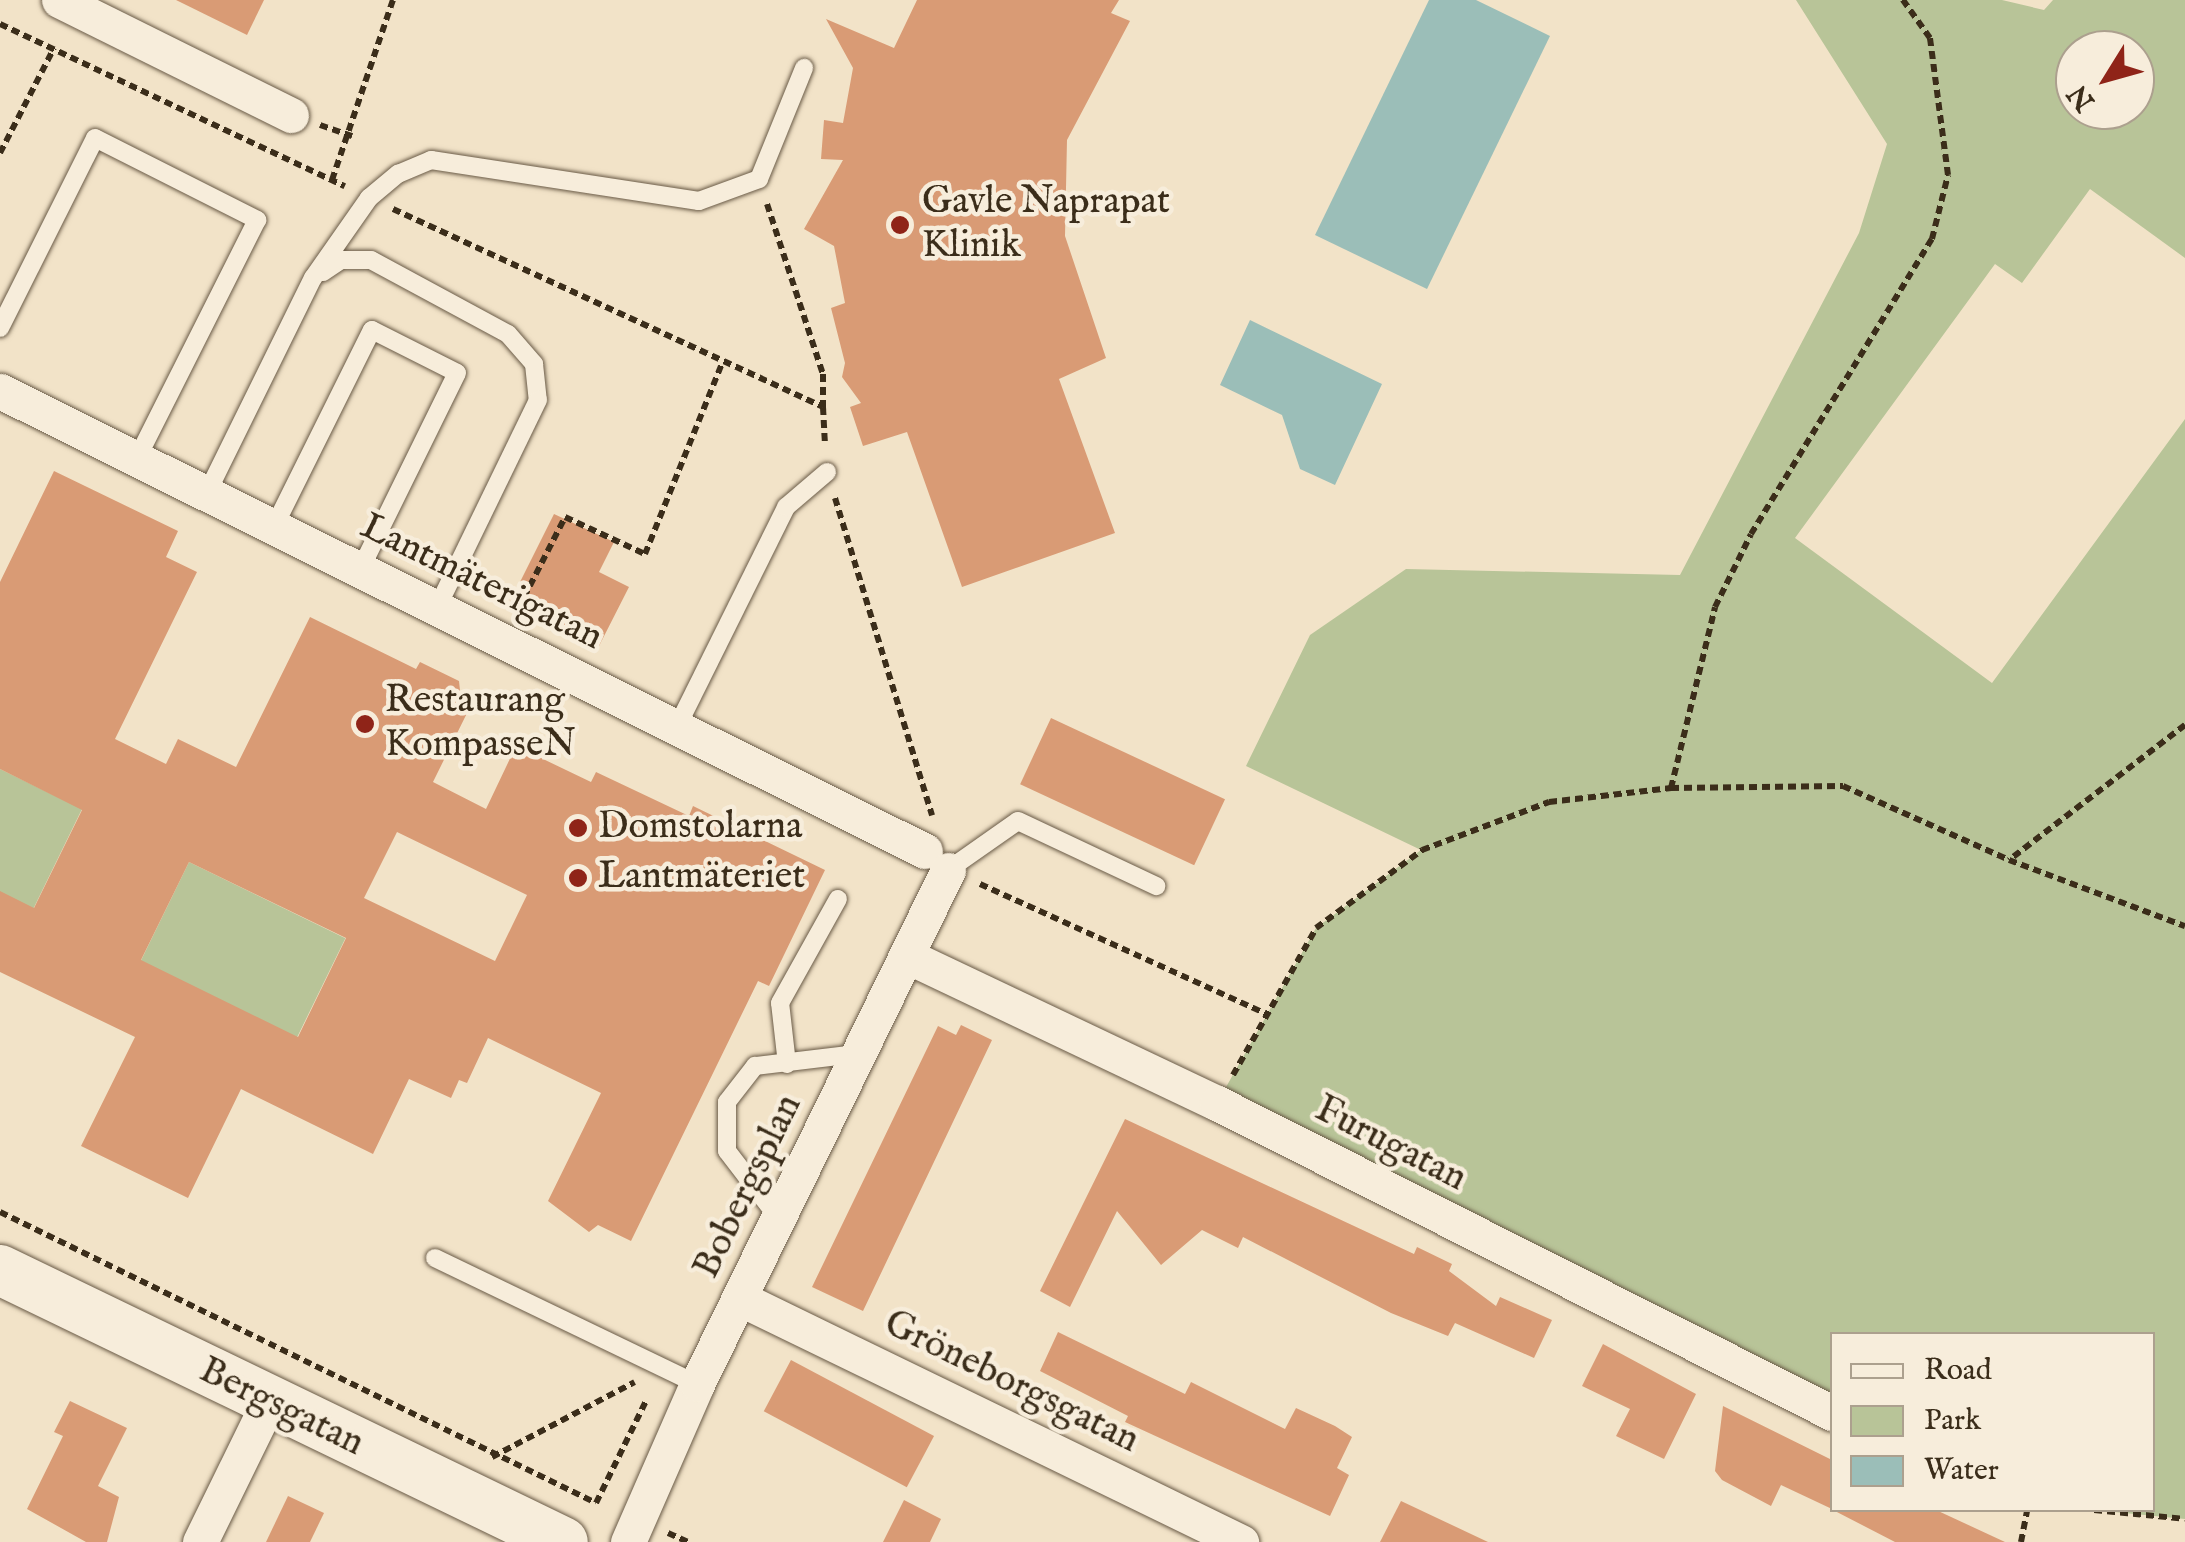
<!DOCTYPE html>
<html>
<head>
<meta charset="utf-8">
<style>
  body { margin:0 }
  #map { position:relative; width:2185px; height:1542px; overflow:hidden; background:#f2e3c8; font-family:"IM FELL English",serif }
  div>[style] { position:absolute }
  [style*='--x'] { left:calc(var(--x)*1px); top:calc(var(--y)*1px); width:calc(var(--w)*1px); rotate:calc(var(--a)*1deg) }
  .green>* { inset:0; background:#b8c498; transform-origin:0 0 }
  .water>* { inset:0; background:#9bbeb8 }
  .building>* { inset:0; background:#d99b75; transform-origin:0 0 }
  .path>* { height:6px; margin-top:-3px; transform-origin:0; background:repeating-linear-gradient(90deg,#3b2d1a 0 8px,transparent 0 13px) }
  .roads { filter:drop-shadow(0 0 2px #695a46) drop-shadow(0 0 2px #695a46) }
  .lane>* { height:18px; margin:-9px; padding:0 9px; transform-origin:9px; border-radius:9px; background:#f7eddb }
  .street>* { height:35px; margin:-17.5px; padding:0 17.5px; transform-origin:17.5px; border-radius:17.5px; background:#f7eddb }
  .secondary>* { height:50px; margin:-25px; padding:0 25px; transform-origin:25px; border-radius:25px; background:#f7eddb }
  .dots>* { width:28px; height:28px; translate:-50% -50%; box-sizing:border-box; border:5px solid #f7eddb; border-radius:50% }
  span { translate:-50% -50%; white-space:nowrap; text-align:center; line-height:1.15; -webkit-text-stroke:9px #f7eddb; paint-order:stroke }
  .poi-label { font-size:38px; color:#3b2d1a }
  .left { translate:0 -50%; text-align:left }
  .street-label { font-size:38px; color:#3b2d1a }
  .legend { position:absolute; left:1830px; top:1332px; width:325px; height:180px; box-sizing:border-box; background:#f7eddb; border:2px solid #aca08e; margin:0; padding:12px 18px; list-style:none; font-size:30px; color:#3b2d1a }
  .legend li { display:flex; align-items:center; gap:20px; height:50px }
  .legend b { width:50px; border:2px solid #aca08e }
  .north { position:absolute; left:2055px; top:30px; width:100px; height:100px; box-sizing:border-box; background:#f7eddb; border:2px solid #aca08e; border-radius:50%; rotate:233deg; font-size:28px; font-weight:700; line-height:40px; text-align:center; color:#3b2d1a }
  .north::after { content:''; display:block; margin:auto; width:35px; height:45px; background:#8f2418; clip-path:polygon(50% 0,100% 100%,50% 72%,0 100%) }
</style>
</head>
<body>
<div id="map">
  <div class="green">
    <div style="clip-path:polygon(evenodd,1796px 0,2002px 0,2044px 10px,2053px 0,2185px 0,2185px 258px,2090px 189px,2022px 283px,1995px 264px,1795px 538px,1992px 683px,2185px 419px,2185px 1519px,2094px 1510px,2152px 1510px,2152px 1334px,1832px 1334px,1832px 1411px,1217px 1103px,1316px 928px,1421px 850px,1246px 766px,1310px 635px,1406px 569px,1680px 575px,1859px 233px,1887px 144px,1796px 0,2075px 50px,2135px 50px,2135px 110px,2075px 110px,2075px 50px)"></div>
    <div style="clip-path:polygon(0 769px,82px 809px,21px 934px,0 914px)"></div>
    <div style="left:189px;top:862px;width:174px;height:138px;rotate:26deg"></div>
  </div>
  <div class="water">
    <div style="clip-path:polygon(1429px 0,1476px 0,1550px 36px,1427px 289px,1315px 235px)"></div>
    <div style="clip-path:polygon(1250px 320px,1382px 384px,1335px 485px,1300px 469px,1282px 415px,1220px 385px)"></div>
  </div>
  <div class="building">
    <div style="clip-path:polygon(176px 0,264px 0,247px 35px)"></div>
    <div style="clip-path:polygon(917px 0,1119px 0,1111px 13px,1130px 21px,1067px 140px,1065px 236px,1106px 358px,1059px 379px,1115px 533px,962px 587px,907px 432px,863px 446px,850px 407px,861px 403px,842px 377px,845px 363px,831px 308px,845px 303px,834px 246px,804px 229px,843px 160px,821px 159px,824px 120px,843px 123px,853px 68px,826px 19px,894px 48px)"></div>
    <div style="clip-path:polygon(evenodd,54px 471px,178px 531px,166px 557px,197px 572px,115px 739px,166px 764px,178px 739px,236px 767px,310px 617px,416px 669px,420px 662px,459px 681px,461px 700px,471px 705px,433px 782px,486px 809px,516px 746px,591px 782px,596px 772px,689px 816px,693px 806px,825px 870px,769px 986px,758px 981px,631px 1241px,598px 1225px,589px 1232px,548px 1201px,601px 1093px,488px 1038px,467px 1083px,459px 1080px,451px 1098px,409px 1079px,373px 1154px,241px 1089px,188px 1198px,81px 1146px,135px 1037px,0 972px,0 891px,34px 908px,82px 810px,0 769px,0 582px,54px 471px,397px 832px,527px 895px,495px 961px,364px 898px,397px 832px,54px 471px,189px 862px,346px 938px,298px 1037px,141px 960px,189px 862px)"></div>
    <div style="clip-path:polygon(554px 514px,614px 542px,599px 572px,629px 587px,599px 646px,510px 602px)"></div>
    <div style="left:1051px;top:718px;width:192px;height:73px;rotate:25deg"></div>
    <div style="clip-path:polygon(961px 1025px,992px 1040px,863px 1311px,812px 1287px,938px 1026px,956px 1035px)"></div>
    <div style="clip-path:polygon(1125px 1119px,1414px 1254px,1417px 1247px,1452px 1264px,1449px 1271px,1496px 1306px,1500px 1297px,1552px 1320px,1534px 1358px,1455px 1323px,1448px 1336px,1391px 1313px,1243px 1237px,1238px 1248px,1202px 1230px,1161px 1265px,1117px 1211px,1070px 1307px,1040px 1291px)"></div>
    <div style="clip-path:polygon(1058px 1332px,1185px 1394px,1191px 1382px,1285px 1429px,1296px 1408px,1335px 1426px,1352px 1437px,1337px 1468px,1349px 1475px,1330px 1516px,1125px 1422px,1128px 1416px,1040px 1371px)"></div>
    <div style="clip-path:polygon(1603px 1344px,1696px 1394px,1664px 1459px,1616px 1436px,1630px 1409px,1582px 1386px)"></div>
    <div style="left:791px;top:1360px;width:162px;height:58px;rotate:28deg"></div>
    <div style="clip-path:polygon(70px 1401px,127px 1428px,98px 1486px,119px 1497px,107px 1542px,86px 1542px,27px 1509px,63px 1436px,54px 1432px)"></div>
    <div style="clip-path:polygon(1723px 1406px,1832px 1460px,1832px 1509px,1781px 1485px,1771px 1506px,1722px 1480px,1715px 1471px)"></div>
    <div style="clip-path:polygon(288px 1496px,324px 1513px,310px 1542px,266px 1542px)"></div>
    <div style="clip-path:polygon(904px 1500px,941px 1519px,930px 1542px,883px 1542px)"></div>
    <div style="clip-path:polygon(1401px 1501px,1488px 1542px,1380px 1542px)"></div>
    <div style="clip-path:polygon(1833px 1510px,1936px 1510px,2005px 1542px,1895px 1542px)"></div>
  </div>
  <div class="path">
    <div style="--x:0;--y:24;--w:381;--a:25.2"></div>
    <div style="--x:320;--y:125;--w:34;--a:19"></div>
    <div style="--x:0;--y:153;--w:118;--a:-62.8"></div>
    <div style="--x:332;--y:180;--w:190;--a:-71.3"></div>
    <div style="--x:767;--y:204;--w:179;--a:71.8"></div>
    <div style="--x:823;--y:374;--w:33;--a:90"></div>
    <div style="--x:393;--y:209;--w:473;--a:24.7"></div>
    <div style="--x:823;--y:407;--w:39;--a:87"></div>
    <div style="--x:835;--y:498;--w:332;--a:73"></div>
    <div style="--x:518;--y:609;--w:103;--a:-62.9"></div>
    <div style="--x:565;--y:517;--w:88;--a:24.8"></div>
    <div style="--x:645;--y:554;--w:206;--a:-68"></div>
    <div style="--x:2185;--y:725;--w:222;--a:142.5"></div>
    <div style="--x:2009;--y:860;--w:188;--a:20.6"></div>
    <div style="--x:1671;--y:788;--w:186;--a:-76.3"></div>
    <div style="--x:1715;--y:607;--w:81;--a:-63.7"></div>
    <div style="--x:1751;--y:534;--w:346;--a:-58.5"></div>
    <div style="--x:1932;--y:239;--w:66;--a:-76"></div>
    <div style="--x:1948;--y:175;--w:138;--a:-97.5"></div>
    <div style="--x:1930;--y:38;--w:47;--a:-125.4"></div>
    <div style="--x:980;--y:884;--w:315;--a:24.4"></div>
    <div style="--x:1233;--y:1075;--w:169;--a:-60.5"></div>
    <div style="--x:1316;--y:928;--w:132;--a:-36.3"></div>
    <div style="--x:1422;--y:850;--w:136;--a:-20.7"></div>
    <div style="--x:1549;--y:802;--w:123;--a:-6.5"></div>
    <div style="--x:1671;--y:788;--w:172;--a:-0.7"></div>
    <div style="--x:1843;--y:786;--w:182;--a:24"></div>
    <div style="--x:0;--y:1212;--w:663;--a:26.02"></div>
    <div style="--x:492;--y:1457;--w:161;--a:-27.7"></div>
    <div style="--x:596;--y:1503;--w:114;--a:-63.9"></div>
    <div style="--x:2094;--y:1510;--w:91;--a:5.6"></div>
    <div style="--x:668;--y:1533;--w:22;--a:24"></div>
    <div style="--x:2021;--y:1542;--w:33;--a:-79"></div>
  </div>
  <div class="roads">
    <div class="lane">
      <div style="--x:323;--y:272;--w:22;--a:-34"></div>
      <div style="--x:341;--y:260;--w:30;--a:0"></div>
      <div style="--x:371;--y:260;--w:156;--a:28.4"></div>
      <div style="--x:508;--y:334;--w:40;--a:49"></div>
      <div style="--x:534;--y:364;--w:36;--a:84"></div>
      <div style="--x:538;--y:400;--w:231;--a:115.9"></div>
      <div style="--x:0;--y:328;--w:212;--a:-63.4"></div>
      <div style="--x:95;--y:138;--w:182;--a:26.8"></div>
      <div style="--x:257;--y:220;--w:267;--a:116.7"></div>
      <div style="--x:207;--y:493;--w:240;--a:-63.8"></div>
      <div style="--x:313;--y:278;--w:98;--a:-55"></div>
      <div style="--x:369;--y:198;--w:38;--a:-40"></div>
      <div style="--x:398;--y:174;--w:36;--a:-23"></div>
      <div style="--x:431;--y:160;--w:271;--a:8.7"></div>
      <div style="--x:699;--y:201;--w:64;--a:-20.1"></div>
      <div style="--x:759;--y:179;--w:120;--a:-67.9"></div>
      <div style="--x:274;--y:527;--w:220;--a:-63.6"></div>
      <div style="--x:372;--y:330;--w:95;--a:26.8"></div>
      <div style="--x:457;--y:373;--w:220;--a:116.2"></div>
      <div style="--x:677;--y:727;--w:246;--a:-63.6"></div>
      <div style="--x:786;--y:507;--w:54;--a:-40.5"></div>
      <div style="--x:948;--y:870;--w:85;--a:-35"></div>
      <div style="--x:1018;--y:821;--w:153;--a:25.2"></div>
      <div style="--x:787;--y:1064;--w:61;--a:-96.5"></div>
      <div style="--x:780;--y:1003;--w:119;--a:-60.9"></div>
      <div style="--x:780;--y:1220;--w:87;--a:-127.5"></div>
      <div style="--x:727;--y:1151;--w:49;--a:-90"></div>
      <div style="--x:727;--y:1102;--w:46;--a:-52.1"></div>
      <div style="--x:755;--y:1066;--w:102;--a:-6.8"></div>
      <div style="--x:435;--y:1258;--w:291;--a:25.7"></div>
    </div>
    <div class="street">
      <div style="--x:59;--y:0;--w:259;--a:26.4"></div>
      <div style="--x:0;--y:391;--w:1033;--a:26.44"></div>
      <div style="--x:907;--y:956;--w:343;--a:25.4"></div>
      <div style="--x:1217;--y:1103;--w:689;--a:26.75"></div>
      <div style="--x:743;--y:1300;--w:554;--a:25.92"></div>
      <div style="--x:200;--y:1542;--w:155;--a:-63.9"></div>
      <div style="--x:628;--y:1542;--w:172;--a:-66.4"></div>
      <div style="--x:697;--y:1384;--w:572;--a:-63.97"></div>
    </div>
    <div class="secondary">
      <div style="--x:0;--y:1270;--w:625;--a:25.79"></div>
    </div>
  </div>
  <div class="dots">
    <div style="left:900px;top:225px;background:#8f2418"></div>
    <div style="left:365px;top:724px;background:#8f2418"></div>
    <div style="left:578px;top:828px;background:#8f2418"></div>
    <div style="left:578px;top:878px;background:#8f2418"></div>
  </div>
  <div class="poi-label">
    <span class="left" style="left:922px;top:225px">Gavle Naprapat<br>Klinik</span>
    <span class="left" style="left:385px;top:724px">Restaurang<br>KompasseN</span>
    <span class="left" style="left:598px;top:828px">Domstolarna</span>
    <span class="left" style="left:598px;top:878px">Lantmäteriet</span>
  </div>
  <div class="street-label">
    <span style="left:481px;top:583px;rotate:26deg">Lantmäterigatan</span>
    <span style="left:1390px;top:1145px;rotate:27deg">Furugatan</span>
    <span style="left:749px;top:1187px;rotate:-64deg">Bobergsplan</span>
    <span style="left:1011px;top:1383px;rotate:26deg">Gröneborgsgatan</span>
    <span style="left:281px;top:1408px;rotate:26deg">Bergsgatan</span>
  </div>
  <ul class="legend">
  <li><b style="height:12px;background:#f7eddb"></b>Road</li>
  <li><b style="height:28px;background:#b8c498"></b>Park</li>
  <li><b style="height:28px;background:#9bbeb8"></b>Water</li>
  </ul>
  <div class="north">N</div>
</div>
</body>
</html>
